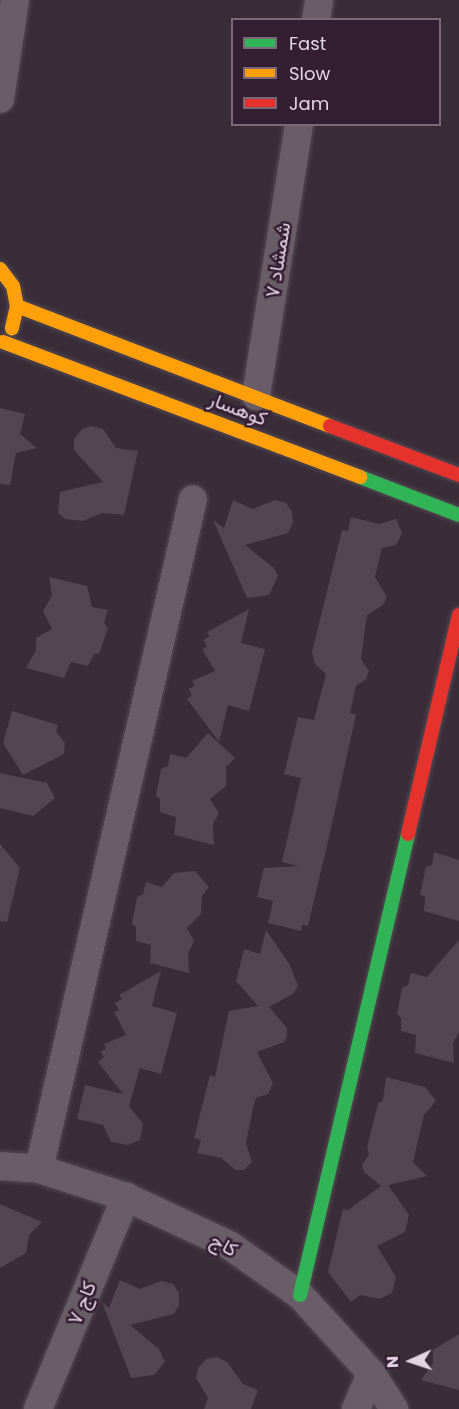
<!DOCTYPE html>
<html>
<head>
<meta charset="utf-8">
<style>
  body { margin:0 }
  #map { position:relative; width:459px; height:1409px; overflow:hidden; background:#392d38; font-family:Poppins,Vazirmatn,sans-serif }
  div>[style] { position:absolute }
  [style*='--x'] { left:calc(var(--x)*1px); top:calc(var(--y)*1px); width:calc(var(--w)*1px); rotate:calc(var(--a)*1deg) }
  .building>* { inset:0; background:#534552 }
  .roads { filter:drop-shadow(0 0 2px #534952) drop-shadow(0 0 2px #534952) }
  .street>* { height:28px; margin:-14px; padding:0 14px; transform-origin:14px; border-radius:14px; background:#695e68 }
  .fast>* { height:14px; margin:-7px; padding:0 7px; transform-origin:7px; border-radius:7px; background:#30b455 }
  .slow>* { height:14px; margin:-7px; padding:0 7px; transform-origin:7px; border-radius:7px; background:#ff9f0a }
  .jam>* { height:14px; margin:-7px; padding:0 7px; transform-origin:7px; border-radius:7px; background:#e5322d }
  span { translate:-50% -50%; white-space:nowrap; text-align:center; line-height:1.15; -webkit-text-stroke:5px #341e32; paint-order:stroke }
  .street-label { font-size:20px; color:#e4d5e2 }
  .legend { position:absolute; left:231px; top:18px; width:210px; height:108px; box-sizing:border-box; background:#341e32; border:2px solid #7a6778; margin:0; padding:8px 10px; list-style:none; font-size:18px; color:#e4d5e2 }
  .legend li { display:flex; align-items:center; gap:12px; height:30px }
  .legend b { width:30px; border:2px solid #7a6778 }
  .north { position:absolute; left:381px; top:1331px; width:60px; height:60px; -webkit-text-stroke:4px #341e32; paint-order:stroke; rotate:267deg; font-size:16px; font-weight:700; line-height:24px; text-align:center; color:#e4d5e2 }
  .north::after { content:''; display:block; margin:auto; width:21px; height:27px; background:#e4d5e2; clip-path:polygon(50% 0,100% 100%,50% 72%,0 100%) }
</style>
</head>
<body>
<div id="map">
  <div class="building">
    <div style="clip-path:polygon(0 408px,25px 414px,20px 434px,37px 448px,16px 453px,10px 485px,0 484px)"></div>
    <div style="clip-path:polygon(91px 426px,103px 429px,116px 448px,138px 451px,124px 515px,102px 513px,83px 521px,65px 519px,58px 513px,60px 492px,103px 482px,74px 450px,74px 439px,82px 429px)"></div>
    <div style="clip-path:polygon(233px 500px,253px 509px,275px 500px,286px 503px,292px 511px,293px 523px,288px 533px,245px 545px,274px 568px,278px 576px,269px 595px,247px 598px,213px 520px,224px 528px)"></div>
    <div style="clip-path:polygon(351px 517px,379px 524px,396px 519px,402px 533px,396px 545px,382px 548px,375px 577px,387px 597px,383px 605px,367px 615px,361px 659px,369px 671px,366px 679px,356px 686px,350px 713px,356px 715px,329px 837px,308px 926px,302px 925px,301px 931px,268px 923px,273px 901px,257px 897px,264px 868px,298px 866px,282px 862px,301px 778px,284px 774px,298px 717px,314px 720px,326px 674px,315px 664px,312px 652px,342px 530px,348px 531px)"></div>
    <div style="clip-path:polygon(49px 577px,87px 586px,92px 607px,108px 610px,104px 623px,108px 628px,99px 654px,94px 654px,88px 666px,71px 662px,64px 678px,26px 668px,36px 650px,36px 638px,52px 629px,43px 611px,52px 595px)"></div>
    <div style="clip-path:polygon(249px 609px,241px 643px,265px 649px,249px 711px,228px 705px,219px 742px,187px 699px,192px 695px,188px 689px,195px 686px,192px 681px,215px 671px,202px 649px,207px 647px,203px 640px,210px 636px,207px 632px)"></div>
    <div style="clip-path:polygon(12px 711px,58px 725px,56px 731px,65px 743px,64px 754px,23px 775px,3px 743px)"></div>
    <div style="clip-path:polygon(208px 733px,235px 758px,226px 767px,226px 786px,210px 799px,219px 813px,213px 824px,214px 845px,174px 835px,176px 817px,160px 812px,160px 799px,156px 796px,161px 769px,168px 766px,170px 754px,186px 758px)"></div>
    <div style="clip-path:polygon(0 773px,47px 783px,55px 798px,33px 816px,0 808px)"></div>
    <div style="clip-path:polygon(0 844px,20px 868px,7px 922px,0 921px)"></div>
    <div style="clip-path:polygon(434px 852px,459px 860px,459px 921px,424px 911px,425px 897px,420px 894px,426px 867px,432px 865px)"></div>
    <div style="clip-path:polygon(195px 871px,209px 887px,202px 896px,201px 914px,187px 928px,194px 941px,188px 953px,189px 973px,150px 963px,151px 945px,136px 941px,136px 927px,132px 924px,137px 897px,143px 894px,146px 882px,162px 887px,174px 873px)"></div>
    <div style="clip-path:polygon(266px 930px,290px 965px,298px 986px,293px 994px,269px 1007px,287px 1028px,287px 1036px,284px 1042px,257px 1052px,273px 1083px,268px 1094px,256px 1098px,253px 1108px,246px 1143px,252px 1162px,244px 1170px,236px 1170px,221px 1158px,197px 1153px,201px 1140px,194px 1138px,210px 1075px,215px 1077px,229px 1011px,258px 1006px,236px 981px,244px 949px,260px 954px)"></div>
    <div style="clip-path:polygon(459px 940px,459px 1032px,453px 1043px,454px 1063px,415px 1053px,416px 1035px,401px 1031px,401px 1018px,397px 1014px,402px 988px,408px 985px,411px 973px,427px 977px)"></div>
    <div style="clip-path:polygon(161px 971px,152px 1006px,177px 1013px,161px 1074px,140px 1068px,129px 1106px,143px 1124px,140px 1140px,128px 1145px,111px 1142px,103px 1125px,77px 1119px,85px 1085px,123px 1094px,98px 1062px,104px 1057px,100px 1052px,106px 1049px,104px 1044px,126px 1035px,114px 1012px,119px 1010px,115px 1003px,122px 999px,119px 995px)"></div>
    <div style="clip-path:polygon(386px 1077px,425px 1087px,436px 1101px,424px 1115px,413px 1162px,427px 1176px,388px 1185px,409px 1215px,405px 1232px,377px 1246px,396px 1277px,392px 1293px,380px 1299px,360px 1295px,351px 1302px,328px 1272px,343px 1209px,348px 1210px,381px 1186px,364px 1172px,362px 1165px,369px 1154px,367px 1147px,378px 1104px,383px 1100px)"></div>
    <div style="clip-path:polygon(0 1204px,42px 1222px,29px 1235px,26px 1253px,0 1268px)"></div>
    <div style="clip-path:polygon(120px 1280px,140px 1289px,161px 1281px,173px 1284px,179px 1293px,179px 1305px,174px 1314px,130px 1325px,159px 1349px,165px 1362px,154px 1375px,131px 1378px,102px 1302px,109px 1308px)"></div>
    <div style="clip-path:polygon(459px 1334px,459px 1390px,421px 1380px,433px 1363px,433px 1350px)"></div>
    <div style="clip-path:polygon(217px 1357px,227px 1362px,243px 1384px,258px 1390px,251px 1409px,204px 1409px,208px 1398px,196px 1378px,198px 1368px,206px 1359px)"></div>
  </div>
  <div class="roads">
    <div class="street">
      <div style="--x:316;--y:20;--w:20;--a:-81"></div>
      <div style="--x:0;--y:99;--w:100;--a:-81.4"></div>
      <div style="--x:256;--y:396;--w:275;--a:-81"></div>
      <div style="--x:0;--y:1166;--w:39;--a:4"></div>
      <div style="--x:39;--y:1169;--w:91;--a:17.8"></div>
      <div style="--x:126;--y:1197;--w:114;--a:25"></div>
      <div style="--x:229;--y:1245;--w:87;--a:35.2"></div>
      <div style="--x:300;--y:1295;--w:105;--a:47.7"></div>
      <div style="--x:371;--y:1373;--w:43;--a:57.4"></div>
      <div style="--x:39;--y:1169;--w:687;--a:-77.06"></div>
      <div style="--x:38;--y:1409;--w:230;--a:-67.5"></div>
      <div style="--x:356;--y:1409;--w:39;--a:-67"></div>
    </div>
    <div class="fast">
      <div style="--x:360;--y:477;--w:106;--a:21"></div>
      <div style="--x:300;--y:1295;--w:473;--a:-76.8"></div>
    </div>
    <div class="slow">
      <div style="--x:0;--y:269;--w:21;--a:53"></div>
      <div style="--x:13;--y:286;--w:20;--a:79"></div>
      <div style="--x:17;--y:306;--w:23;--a:103"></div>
      <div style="--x:17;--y:306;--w:335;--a:21"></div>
      <div style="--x:3;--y:342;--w:382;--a:20.7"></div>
    </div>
    <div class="jam">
      <div style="--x:330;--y:426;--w:138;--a:20.8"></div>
      <div style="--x:408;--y:834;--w:225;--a:-76.9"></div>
    </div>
  </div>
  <div class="street-label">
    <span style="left:278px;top:260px;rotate:-81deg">شمشاد ۷</span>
    <span style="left:238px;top:409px;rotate:21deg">کوهسار</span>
    <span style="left:224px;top:1245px;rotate:29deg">کاج</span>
    <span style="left:82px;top:1303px;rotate:-68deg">کاج ۷</span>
  </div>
  <ul class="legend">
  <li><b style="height:8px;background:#30b455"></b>Fast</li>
  <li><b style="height:8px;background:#ff9f0a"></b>Slow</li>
  <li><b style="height:8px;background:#e5322d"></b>Jam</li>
  </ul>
  <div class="north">N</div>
</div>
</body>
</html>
